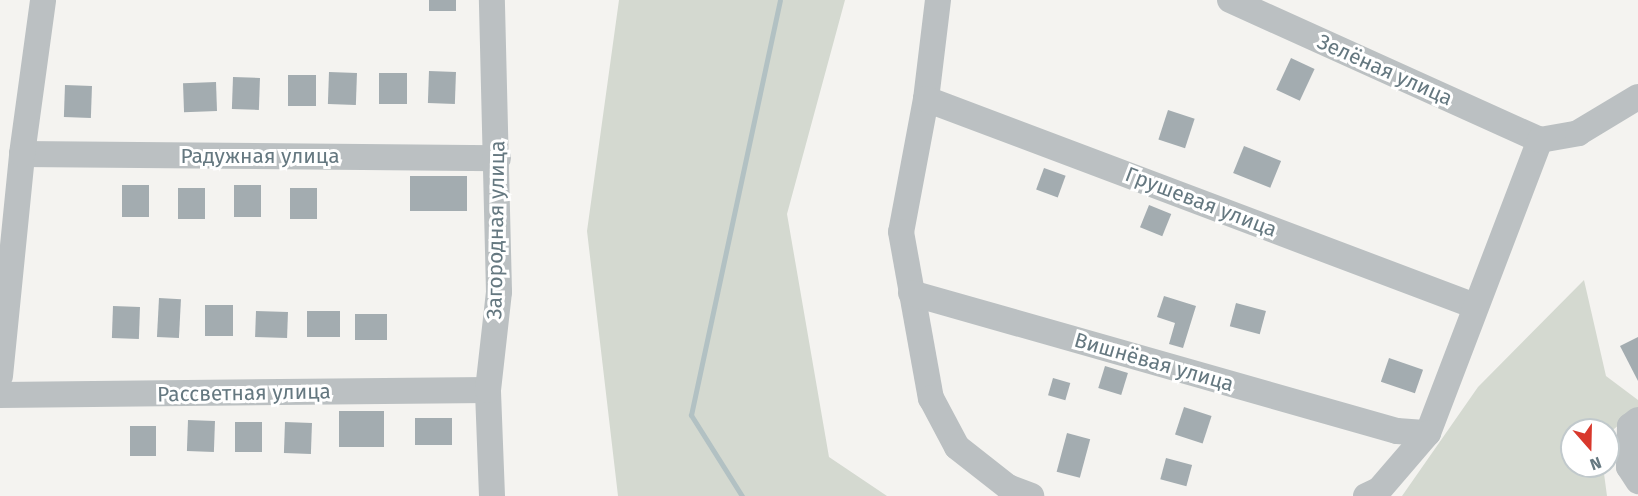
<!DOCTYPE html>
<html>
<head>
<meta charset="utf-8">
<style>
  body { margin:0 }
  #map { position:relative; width:1638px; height:496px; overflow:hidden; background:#f4f3f0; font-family:"Fira Sans",sans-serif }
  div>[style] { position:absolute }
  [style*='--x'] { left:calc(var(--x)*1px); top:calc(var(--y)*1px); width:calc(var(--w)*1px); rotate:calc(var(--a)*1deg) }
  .green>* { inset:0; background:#d4d9d0 }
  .stream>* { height:5px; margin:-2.5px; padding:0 2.5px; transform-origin:2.5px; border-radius:2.5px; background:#b2c1c3 }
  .building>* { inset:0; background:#a3acb0; transform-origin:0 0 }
  .minor>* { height:26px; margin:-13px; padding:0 13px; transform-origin:13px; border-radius:13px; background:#bbc0c2 }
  span { translate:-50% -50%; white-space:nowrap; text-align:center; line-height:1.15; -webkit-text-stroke:6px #fff; paint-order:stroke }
  .street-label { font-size:21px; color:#657880 }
  .north { position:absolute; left:1560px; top:418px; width:60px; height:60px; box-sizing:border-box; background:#fff; border:2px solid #c1c9cc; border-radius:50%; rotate:160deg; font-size:16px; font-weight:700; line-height:24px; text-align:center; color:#657880 }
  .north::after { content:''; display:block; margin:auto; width:21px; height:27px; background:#d8382c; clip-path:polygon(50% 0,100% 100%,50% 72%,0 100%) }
</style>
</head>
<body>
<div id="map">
  <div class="green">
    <div style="clip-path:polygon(619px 0,845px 0,787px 214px,829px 457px,887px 496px,618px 496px,587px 231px)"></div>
    <div style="clip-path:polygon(1584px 280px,1606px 376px,1638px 400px,1638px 409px,1608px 434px,1608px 430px,1572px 430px,1572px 466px,1603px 466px,1607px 496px,1402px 496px,1478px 387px)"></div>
  </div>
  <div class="stream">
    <div style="--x:742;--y:496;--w:96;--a:-122.2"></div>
    <div style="--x:691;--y:415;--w:424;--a:-77.9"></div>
  </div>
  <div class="building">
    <div style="left:429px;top:0;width:27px;height:11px"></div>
    <div style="left:1291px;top:58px;width:26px;height:35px;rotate:25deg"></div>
    <div style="left:429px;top:71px;width:27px;height:32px;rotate:2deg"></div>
    <div style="left:329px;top:72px;width:28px;height:32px;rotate:2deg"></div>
    <div style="left:379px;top:73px;width:28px;height:31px"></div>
    <div style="left:288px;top:75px;width:28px;height:31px"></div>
    <div style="left:233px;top:77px;width:27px;height:32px;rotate:2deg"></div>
    <div style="left:216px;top:82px;width:29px;height:33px;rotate:88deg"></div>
    <div style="left:65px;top:85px;width:27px;height:32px;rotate:2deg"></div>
    <div style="left:1168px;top:110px;width:28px;height:31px;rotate:18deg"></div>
    <div style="left:1244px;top:146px;width:40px;height:29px;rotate:22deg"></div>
    <div style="left:1044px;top:168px;width:23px;height:23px;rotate:20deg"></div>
    <div style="left:410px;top:176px;width:57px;height:35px"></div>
    <div style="left:122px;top:185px;width:27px;height:32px"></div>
    <div style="left:234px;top:185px;width:27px;height:32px"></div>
    <div style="left:178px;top:188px;width:27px;height:31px"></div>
    <div style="left:290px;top:188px;width:27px;height:31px"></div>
    <div style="left:1149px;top:205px;width:24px;height:24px;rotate:22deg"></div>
    <div style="clip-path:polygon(1164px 296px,1196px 306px,1183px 348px,1169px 344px,1175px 323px,1157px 317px)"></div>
    <div style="left:159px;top:298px;width:22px;height:39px;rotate:3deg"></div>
    <div style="left:1236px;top:303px;width:31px;height:24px;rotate:15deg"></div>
    <div style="left:205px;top:305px;width:28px;height:31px"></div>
    <div style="left:113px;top:306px;width:27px;height:32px;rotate:2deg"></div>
    <div style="left:256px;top:311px;width:32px;height:26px;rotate:2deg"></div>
    <div style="left:307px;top:311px;width:33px;height:26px"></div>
    <div style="left:355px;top:314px;width:32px;height:26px"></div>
    <div style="clip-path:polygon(1638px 337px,1638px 381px,1620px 346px)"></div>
    <div style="left:1389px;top:358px;width:36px;height:25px;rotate:19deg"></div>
    <div style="left:1105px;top:366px;width:24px;height:23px;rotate:17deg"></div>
    <div style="left:1053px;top:378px;width:18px;height:18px;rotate:16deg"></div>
    <div style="left:1184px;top:407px;width:29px;height:29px;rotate:18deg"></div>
    <div style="left:339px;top:411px;width:45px;height:36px"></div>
    <div style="left:415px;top:418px;width:37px;height:27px"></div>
    <div style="left:188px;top:420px;width:27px;height:31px;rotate:2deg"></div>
    <div style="left:235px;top:422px;width:27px;height:30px"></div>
    <div style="left:285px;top:422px;width:27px;height:31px;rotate:2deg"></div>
    <div style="left:130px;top:426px;width:26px;height:30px"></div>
    <div style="left:1067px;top:433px;width:24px;height:40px;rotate:15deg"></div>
    <div style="left:1166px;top:458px;width:27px;height:22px;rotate:15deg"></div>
  </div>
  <div class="minor">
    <div style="--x:938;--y:0;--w:100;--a:96.9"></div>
    <div style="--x:926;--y:99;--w:135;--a:100.6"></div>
    <div style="--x:901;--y:232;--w:169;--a:79.8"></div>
    <div style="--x:931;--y:398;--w:55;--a:62"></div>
    <div style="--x:957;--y:447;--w:65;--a:38.1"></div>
    <div style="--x:1008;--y:487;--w:25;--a:21"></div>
    <div style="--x:1230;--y:0;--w:340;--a:24.3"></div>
    <div style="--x:926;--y:99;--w:587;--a:20.66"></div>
    <div style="--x:22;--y:154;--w:476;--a:0.5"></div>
    <div style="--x:911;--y:293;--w:505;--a:15.85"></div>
    <div style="--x:1397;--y:431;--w:31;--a:4"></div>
    <div style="--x:1428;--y:433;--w:314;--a:-69.1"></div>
    <div style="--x:1540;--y:140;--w:39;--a:-10"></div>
    <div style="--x:1578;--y:133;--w:70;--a:-31"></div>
    <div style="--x:0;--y:376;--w:223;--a:-84.3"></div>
    <div style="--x:22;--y:154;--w:155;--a:-82.2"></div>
    <div style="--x:0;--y:395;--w:488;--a:-0.6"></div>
    <div style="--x:1638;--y:420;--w:10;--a:143"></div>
    <div style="--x:1630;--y:426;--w:41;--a:91.4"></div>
    <div style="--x:1629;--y:467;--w:17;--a:57"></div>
    <div style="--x:492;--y:496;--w:106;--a:-92.2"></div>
    <div style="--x:488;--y:390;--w:99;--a:-83.6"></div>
    <div style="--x:499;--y:292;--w:292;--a:-91.4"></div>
    <div style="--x:1366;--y:496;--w:14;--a:-25"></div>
    <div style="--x:1379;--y:490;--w:75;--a:-49.3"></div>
  </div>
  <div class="street-label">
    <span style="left:1385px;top:70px;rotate:24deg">Зелёная улица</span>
    <span style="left:260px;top:156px">Радужная улица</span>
    <span style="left:1201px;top:202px;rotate:21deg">Грушевая улица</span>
    <span style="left:496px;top:230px;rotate:-89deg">Загородная улица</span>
    <span style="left:1154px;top:362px;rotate:16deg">Вишнёвая улица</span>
    <span style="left:244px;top:393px;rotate:-1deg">Рассветная улица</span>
  </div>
  <div class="north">N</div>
</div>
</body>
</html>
